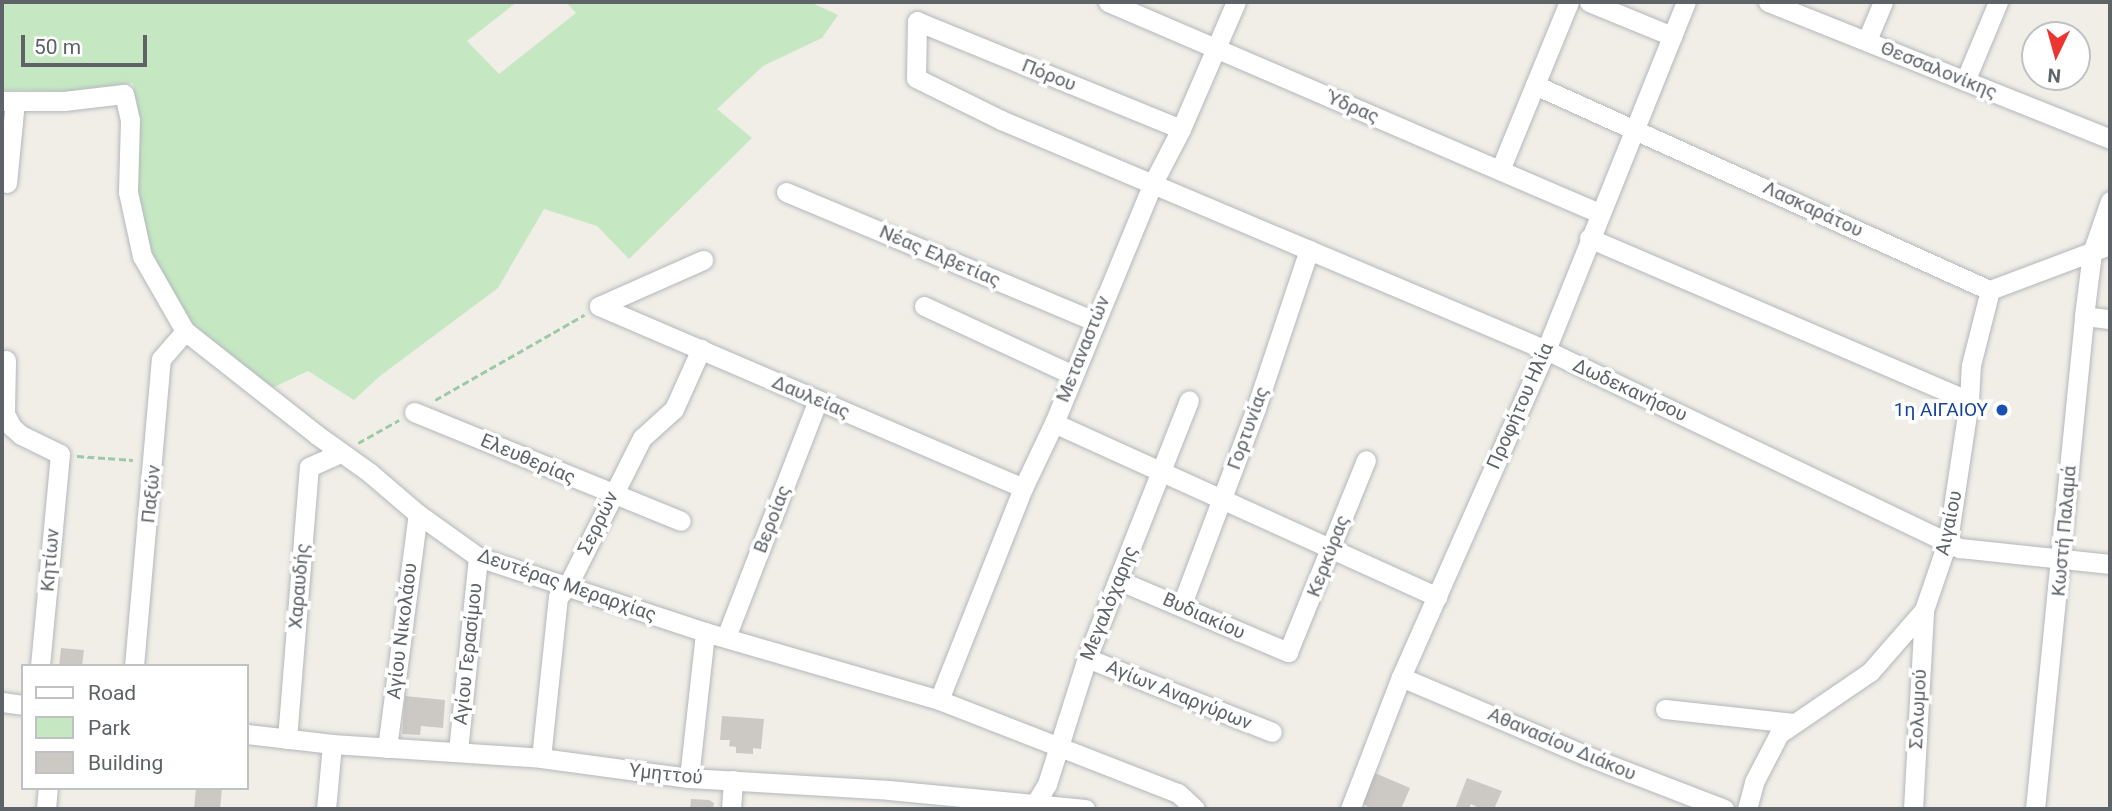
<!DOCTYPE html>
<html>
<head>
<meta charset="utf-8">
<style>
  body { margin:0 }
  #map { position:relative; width:2112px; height:811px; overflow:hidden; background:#f0eee7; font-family:Roboto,sans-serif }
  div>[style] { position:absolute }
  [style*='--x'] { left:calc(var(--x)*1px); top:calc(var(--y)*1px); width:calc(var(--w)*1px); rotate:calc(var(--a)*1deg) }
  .green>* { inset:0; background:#c5e8c3 }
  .building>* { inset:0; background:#ccc9c4 }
  .path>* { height:2.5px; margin-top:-1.25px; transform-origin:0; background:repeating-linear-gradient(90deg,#9cc9a7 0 7px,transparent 0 10.5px) }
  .roads { filter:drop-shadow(0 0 2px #b4b7bb) drop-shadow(0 0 2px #b4b7bb) }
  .minor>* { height:19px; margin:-9.5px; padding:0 9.5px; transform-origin:9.5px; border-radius:9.5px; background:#fff }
  .dots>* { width:19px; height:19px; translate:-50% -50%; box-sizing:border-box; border:4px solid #fff; border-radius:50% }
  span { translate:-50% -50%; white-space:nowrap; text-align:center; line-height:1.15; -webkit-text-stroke:7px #fff; paint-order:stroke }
  .street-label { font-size:19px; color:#5e6367 }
  .transit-label { font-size:19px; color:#164399 }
  .right { translate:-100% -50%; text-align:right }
  .frame { position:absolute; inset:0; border:4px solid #5e6367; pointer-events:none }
  .legend { position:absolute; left:21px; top:664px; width:228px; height:126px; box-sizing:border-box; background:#fff; border:2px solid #bfc1c2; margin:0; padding:9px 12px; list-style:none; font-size:21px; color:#5e6367 }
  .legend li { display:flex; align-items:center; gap:14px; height:35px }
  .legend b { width:35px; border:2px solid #bfc1c2 }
  .north { position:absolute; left:2021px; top:21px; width:70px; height:70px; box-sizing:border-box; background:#fff; border:2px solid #bfc1c2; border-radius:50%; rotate:185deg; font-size:19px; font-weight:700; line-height:28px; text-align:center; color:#5e6367 }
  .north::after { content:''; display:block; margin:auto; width:24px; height:32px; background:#ec3532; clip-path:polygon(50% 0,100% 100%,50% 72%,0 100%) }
  .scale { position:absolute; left:21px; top:35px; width:126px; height:32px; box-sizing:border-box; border:4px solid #5e6367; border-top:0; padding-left:9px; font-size:21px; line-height:24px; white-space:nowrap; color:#5e6367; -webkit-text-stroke:5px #fff; paint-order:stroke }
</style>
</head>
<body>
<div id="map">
  <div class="green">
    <div style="clip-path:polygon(2px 2px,517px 2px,467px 41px,499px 74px,576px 13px,566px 2px,810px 2px,838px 15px,822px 38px,763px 66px,717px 109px,752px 138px,629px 259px,597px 226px,544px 209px,498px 288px,380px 376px,354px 400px,308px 371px,272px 388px,188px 320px,152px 253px,138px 193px,138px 110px,133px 83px,67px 91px,2px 90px)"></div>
  </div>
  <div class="building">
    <div style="clip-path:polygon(61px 648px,84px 650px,82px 666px,59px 666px)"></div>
    <div style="clip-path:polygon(405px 696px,445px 700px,443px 728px,421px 726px,420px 735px,402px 734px)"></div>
    <div style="clip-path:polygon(722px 716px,764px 719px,761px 749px,753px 748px,753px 754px,736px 753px,736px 747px,729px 746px,730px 740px,720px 740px)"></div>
    <div style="clip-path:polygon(1375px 773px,1410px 788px,1402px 807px,1368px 807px,1362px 803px)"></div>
    <div style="clip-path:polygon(1467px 778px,1502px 791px,1494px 809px,1481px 809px,1471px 804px,1469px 809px,1455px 809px)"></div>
    <div style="clip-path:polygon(196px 788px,222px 788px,220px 809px,194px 809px)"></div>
    <div style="clip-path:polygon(691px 799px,709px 800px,714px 803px,713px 809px,690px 809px)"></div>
  </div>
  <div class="path">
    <div style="--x:435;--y:400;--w:172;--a:-29.7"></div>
    <div style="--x:358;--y:443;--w:47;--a:-29.3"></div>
    <div style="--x:77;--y:456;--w:56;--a:4.1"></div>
  </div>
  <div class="roads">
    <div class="minor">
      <div style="--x:1108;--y:2;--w:534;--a:23.25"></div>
      <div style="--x:1589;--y:2;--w:90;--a:22.3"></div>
      <div style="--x:1768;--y:2;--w:368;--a:21.8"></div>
      <div style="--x:1867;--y:40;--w:41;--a:-67.2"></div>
      <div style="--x:1965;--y:81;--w:86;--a:-67.3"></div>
      <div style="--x:1535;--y:85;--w:499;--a:24.3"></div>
      <div style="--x:2;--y:101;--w:62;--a:0"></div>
      <div style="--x:64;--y:101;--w:60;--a:-6.7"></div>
      <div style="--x:124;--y:94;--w:27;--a:77"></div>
      <div style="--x:130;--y:120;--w:72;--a:91.6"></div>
      <div style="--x:128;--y:192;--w:66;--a:77.7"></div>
      <div style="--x:142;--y:256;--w:86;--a:60.2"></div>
      <div style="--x:185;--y:331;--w:168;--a:38.2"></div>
      <div style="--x:317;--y:435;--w:65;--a:35.6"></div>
      <div style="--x:370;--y:473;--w:63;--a:40.5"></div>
      <div style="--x:418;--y:514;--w:74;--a:35.6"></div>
      <div style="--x:478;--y:557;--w:239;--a:18.3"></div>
      <div style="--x:705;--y:632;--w:244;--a:16.2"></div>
      <div style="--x:939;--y:700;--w:256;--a:21.3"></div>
      <div style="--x:1178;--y:793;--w:23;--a:43"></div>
      <div style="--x:1181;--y:129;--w:285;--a:-157.8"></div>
      <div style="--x:917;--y:21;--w:57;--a:91"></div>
      <div style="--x:916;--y:78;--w:95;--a:26.3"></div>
      <div style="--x:1001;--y:120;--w:592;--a:22.88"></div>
      <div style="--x:1546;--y:350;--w:459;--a:25.6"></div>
      <div style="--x:1960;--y:548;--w:151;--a:6.1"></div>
      <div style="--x:1500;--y:170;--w:182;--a:-67.7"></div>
      <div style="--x:7;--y:183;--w:82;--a:-84.4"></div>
      <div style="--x:786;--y:192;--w:334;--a:22.7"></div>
      <div style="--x:1589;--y:238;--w:413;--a:23.2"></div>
      <div style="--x:599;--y:306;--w:461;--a:23.2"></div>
      <div style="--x:599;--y:306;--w:114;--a:-23.9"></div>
      <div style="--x:924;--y:306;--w:164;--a:24.8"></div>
      <div style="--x:2084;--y:316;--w:26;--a:7"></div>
      <div style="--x:6;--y:360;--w:54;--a:91.1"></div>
      <div style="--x:5;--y:414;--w:15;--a:62"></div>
      <div style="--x:12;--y:427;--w:12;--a:42"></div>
      <div style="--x:21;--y:435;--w:43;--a:26"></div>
      <div style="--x:60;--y:454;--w:213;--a:95.4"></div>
      <div style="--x:414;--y:412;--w:288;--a:22.2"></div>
      <div style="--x:1054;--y:423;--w:421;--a:24.4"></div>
      <div style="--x:1118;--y:580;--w:185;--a:23"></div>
      <div style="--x:1288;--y:652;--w:207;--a:-67.9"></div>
      <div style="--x:1182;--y:604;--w:210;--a:-69.3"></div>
      <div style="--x:1256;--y:408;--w:167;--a:-71.5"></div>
      <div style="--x:726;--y:637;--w:254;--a:-68.8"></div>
      <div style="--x:1087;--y:658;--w:199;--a:21.8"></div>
      <div style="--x:134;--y:666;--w:308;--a:-85"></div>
      <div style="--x:161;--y:359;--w:37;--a:-49"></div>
      <div style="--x:1401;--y:677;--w:202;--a:23"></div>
      <div style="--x:1587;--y:756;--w:147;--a:21.1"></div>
      <div style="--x:939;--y:700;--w:228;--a:-68.4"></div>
      <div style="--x:1023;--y:488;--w:72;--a:-64.5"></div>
      <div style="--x:1054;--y:423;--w:260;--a:-67.6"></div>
      <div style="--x:1153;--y:183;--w:61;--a:-62.6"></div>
      <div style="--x:1181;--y:129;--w:138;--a:-66.6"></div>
      <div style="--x:2;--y:702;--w:21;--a:8"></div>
      <div style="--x:1665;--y:709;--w:129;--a:6.2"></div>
      <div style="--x:247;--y:734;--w:86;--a:6.7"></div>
      <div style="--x:332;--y:744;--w:209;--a:3.8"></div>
      <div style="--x:541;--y:758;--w:149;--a:7.7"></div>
      <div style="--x:689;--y:778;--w:200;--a:3.4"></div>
      <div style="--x:889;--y:790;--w:197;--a:5.5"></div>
      <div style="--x:287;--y:739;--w:273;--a:-85.4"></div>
      <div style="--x:309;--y:467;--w:34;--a:-24"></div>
      <div style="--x:387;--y:748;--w:236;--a:-82.5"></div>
      <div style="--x:458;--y:751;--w:195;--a:-84.1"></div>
      <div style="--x:541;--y:758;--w:162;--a:-84"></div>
      <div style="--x:558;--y:597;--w:13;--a:-48"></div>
      <div style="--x:567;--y:587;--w:167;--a:-63.3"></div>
      <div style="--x:642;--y:438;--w:43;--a:-42.2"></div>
      <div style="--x:674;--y:409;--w:66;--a:-65.8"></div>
      <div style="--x:689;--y:778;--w:147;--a:-83.7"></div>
      <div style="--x:46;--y:809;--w:21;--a:-85"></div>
      <div style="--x:326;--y:809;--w:65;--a:-84.7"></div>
      <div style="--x:731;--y:809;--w:29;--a:-86"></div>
      <div style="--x:1032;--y:809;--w:29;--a:-59"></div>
      <div style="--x:1047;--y:784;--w:132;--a:-72.4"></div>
      <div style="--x:1087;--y:658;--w:277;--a:-68.4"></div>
      <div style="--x:1350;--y:809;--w:142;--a:-68.9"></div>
      <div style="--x:1401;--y:677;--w:358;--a:-66.1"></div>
      <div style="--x:1546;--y:350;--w:375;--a:-68.1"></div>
      <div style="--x:1747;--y:809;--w:28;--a:-75"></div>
      <div style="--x:1754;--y:782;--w:54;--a:-62.5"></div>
      <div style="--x:1779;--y:734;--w:110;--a:-34.3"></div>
      <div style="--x:1870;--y:672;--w:82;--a:-48.9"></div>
      <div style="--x:1924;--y:610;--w:74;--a:-71.1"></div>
      <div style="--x:1948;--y:540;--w:141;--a:-81.4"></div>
      <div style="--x:1969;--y:401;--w:36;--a:-87"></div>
      <div style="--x:1971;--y:365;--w:77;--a:-75.8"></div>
      <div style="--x:1990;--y:290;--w:128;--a:-20.6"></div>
      <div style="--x:1913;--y:809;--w:199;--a:-86.8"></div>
      <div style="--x:2035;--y:809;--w:495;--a:-84.3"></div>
      <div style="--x:2084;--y:316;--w:64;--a:-82.8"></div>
      <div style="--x:2092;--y:253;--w:55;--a:-70.9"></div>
    </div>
  </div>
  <div class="dots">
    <div style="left:2002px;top:410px;background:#1a4fb4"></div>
  </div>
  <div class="street-label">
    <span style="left:1939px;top:70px;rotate:22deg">Θεσσαλονίκης</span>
    <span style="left:1049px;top:75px;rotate:22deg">Πόρου</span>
    <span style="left:1353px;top:107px;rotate:23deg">Ύδρας</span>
    <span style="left:1813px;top:209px;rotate:25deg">Λασκαράτου</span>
    <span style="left:940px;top:256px;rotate:23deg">Νέας Ελβετίας</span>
    <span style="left:1083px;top:349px;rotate:-68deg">Μεταναστών</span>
    <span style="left:1630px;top:390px;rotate:25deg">Δωδεκανήσου</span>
    <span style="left:811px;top:397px;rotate:23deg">Δαυλείας</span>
    <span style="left:1520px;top:406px;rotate:-66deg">Προφήτου Ηλία</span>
    <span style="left:1248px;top:428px;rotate:-70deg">Γορτυνίας</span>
    <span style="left:528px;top:459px;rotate:23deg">Ελευθερίας</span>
    <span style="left:151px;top:494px;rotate:-84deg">Παξών</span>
    <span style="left:772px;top:519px;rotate:-69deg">Βεροίας</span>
    <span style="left:598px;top:523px;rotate:-64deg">Σερρών</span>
    <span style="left:1949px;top:523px;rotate:-78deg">Αιγαίου</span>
    <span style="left:2064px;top:531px;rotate:-85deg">Κωστή Παλαμά</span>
    <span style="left:1328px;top:556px;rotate:-69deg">Κερκύρας</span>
    <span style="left:50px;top:560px;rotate:-85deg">Κητίων</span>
    <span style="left:567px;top:585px;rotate:19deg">Δευτέρας Μεραρχίας</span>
    <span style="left:299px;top:586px;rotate:-85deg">Χαραυδής</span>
    <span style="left:1109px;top:603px;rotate:-68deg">Μεγαλόχαρης</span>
    <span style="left:1204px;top:616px;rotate:24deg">Βυδιακίου</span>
    <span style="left:402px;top:631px;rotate:-83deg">Αγίου Νικολάου</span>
    <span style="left:468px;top:654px;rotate:-84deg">Αγίου Γερασίμου</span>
    <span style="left:1179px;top:695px;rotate:22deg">Αγίων Αναργύρων</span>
    <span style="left:1918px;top:709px;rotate:-87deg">Σολωμού</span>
    <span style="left:1562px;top:744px;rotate:23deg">Αθανασίου Διάκου</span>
    <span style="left:666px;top:774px;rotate:6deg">Υμηττού</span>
  </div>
  <div class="transit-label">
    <span class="right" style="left:1988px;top:410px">1η ΑΙΓΑΙΟΥ</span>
  </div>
  <div class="frame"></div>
  <ul class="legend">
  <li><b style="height:9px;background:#fff"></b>Road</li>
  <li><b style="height:19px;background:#c5e8c3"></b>Park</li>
  <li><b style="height:19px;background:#ccc9c4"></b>Building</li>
  </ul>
  <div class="north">N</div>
  <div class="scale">50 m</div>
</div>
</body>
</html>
